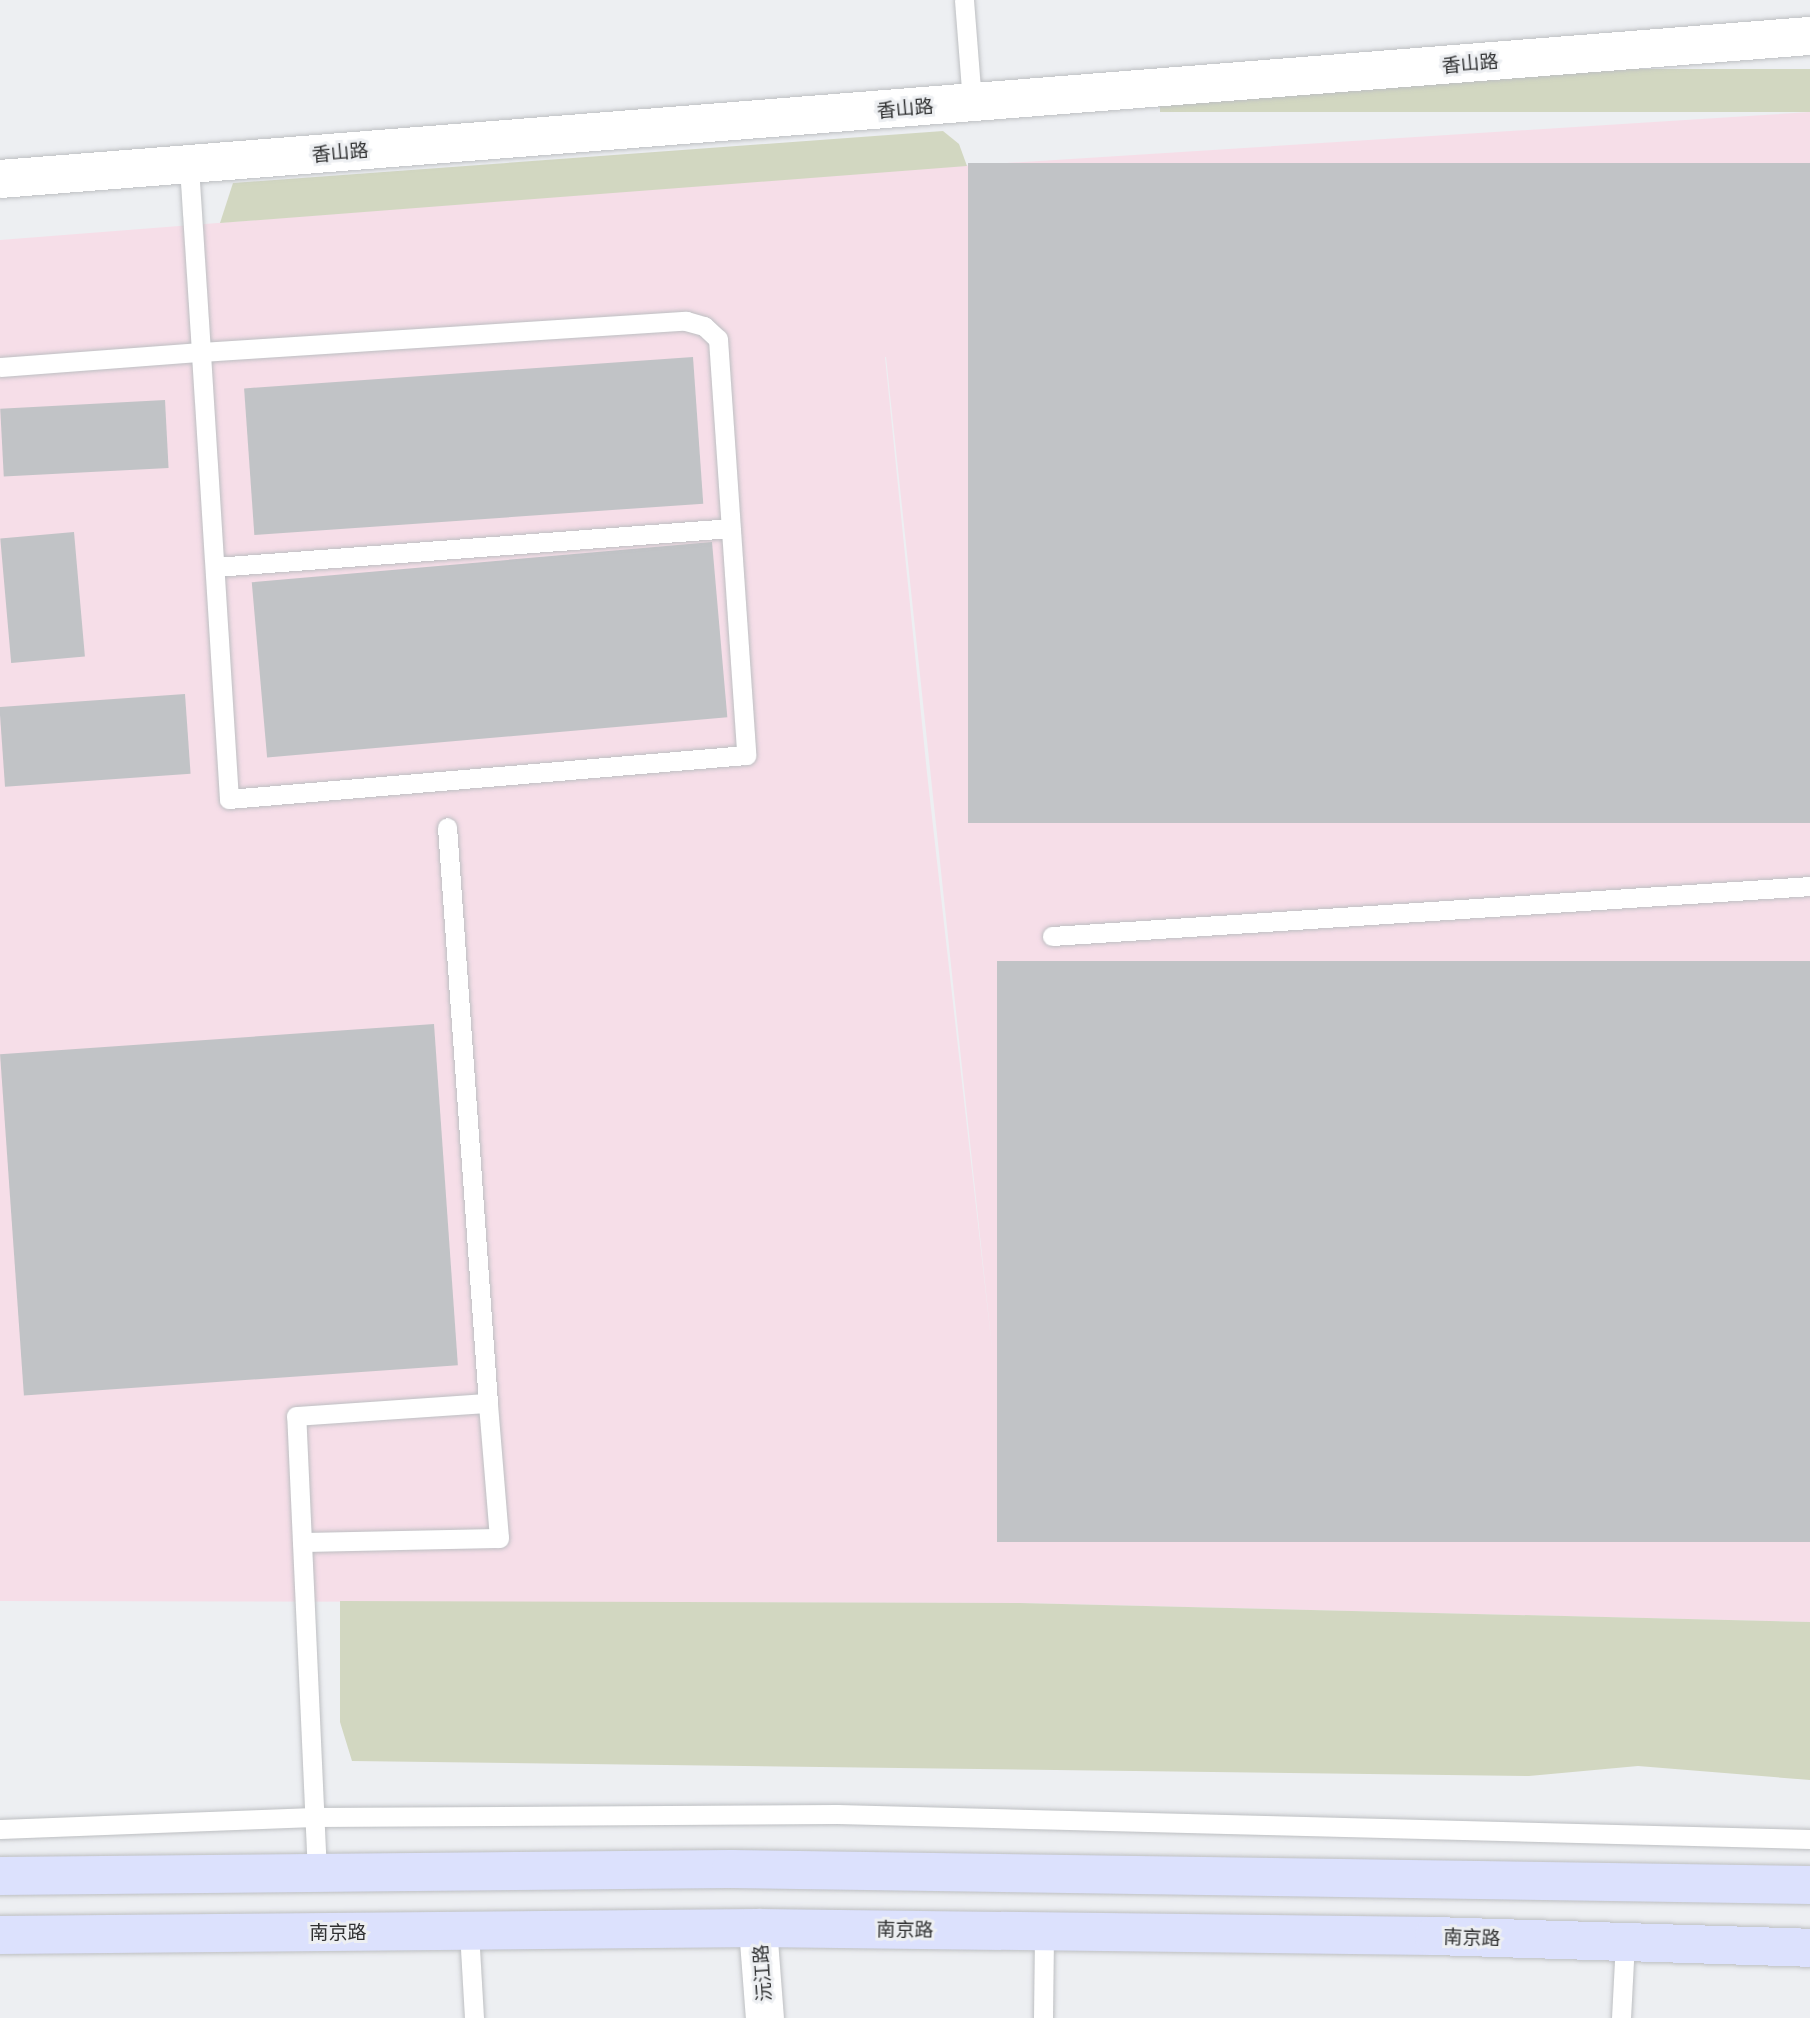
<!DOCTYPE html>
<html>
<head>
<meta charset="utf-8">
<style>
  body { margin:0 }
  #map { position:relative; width:1810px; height:2018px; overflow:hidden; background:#edeff2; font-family:Commissioner,"Noto Sans SC",sans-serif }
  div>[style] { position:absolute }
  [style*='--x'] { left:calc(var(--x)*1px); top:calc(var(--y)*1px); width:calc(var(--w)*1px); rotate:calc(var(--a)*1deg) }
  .industrial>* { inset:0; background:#f6dee8 }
  .green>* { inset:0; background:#d2d7c1; transform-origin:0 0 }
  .building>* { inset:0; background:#c1c3c6; transform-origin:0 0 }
  .roads { filter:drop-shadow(0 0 2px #bdbfc2) drop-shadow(0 0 2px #bdbfc2) }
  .service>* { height:19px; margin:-9.5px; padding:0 9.5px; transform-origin:9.5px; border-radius:9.5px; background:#fff }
  .minor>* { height:38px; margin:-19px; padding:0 19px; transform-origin:19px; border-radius:19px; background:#fff }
  .tertiary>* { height:38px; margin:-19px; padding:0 19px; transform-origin:19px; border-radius:19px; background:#fff }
  .primary>* { height:38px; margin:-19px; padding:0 19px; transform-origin:19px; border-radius:19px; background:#dce1fd }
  span { translate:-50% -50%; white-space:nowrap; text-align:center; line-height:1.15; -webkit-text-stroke:6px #edeff2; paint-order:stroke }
  .street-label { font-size:19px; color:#2f3031 }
</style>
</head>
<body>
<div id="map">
  <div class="industrial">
    <div style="clip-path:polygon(evenodd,1810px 112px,1810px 1622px,1020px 1603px,0 1601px,0 240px,866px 172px,1810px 112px,885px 357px,886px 357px,992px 1348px,927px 773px,885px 357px)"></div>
  </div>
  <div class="green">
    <div style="left:1810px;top:69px;width:43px;height:650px;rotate:90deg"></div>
    <div style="clip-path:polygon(943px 131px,959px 144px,967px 166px,220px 223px,233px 183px)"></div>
    <div style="clip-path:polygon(340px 1601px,1020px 1603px,1810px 1622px,1810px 1780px,1638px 1766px,1529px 1776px,352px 1761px,340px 1722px)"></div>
  </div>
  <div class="building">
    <div style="left:1810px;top:163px;width:660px;height:842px;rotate:90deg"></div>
    <div style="left:693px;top:357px;width:147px;height:450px;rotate:86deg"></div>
    <div style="left:165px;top:400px;width:68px;height:165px;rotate:87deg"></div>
    <div style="left:74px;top:532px;width:125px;height:74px;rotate:85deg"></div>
    <div style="left:712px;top:542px;width:176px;height:462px;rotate:85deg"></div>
    <div style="left:185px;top:694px;width:80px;height:186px;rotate:86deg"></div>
    <div style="left:1810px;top:961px;width:581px;height:813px;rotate:90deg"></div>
    <div style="left:434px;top:1024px;width:342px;height:435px;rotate:86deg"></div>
  </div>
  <div class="roads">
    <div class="service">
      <div style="--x:964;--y:0;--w:102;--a:85.5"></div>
      <div style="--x:0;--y:367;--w:202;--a:-4.3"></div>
      <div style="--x:201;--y:352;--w:486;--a:-3.7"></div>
      <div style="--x:686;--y:321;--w:19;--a:16"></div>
      <div style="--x:704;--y:326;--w:19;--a:43"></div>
      <div style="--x:718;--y:339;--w:417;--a:86.1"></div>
      <div style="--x:746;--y:755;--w:519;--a:175.14"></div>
      <div style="--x:229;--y:799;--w:448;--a:-93.6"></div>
      <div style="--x:201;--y:352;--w:188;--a:-93.7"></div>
      <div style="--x:215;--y:567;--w:517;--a:-4.32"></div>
      <div style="--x:1052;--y:936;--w:760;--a:-3.77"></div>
      <div style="--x:302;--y:1542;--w:197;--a:-1.2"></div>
      <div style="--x:499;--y:1538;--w:135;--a:-94.7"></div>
      <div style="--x:0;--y:1829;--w:314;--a:-2.2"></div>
      <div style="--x:314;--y:1817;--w:523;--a:-0.33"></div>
      <div style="--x:837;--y:1814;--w:973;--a:1.47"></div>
      <div style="--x:317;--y:1873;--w:457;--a:-92.6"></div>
      <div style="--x:296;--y:1416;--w:192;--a:-3.9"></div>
      <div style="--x:488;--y:1403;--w:577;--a:-94.07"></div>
      <div style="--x:469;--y:1931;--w:87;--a:86.7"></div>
      <div style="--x:1043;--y:2018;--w:87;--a:-89.3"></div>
      <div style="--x:1621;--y:2018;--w:76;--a:-87"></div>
    </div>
    <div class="minor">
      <div style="--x:758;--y:1928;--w:90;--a:85.6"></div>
    </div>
    <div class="tertiary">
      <div style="--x:0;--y:179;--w:1816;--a:-4.52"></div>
    </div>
    <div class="primary">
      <div style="--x:0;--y:1876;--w:731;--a:-0.55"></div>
      <div style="--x:731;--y:1869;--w:1079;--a:0.85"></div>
      <div style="--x:0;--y:1935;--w:758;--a:-0.53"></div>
      <div style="--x:758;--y:1928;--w:676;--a:0.68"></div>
      <div style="--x:1434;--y:1936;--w:376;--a:1.8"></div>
    </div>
  </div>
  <div class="street-label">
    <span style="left:1470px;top:63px;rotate:-5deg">香山路</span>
    <span style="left:905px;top:108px;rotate:-5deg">香山路</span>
    <span style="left:340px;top:152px;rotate:-5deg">香山路</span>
    <span style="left:905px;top:1929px;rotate:1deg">南京路</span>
    <span style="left:338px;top:1932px">南京路</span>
    <span style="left:1472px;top:1937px;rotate:2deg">南京路</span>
    <span style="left:762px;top:1973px;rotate:-94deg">沅江路</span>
  </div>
</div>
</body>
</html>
